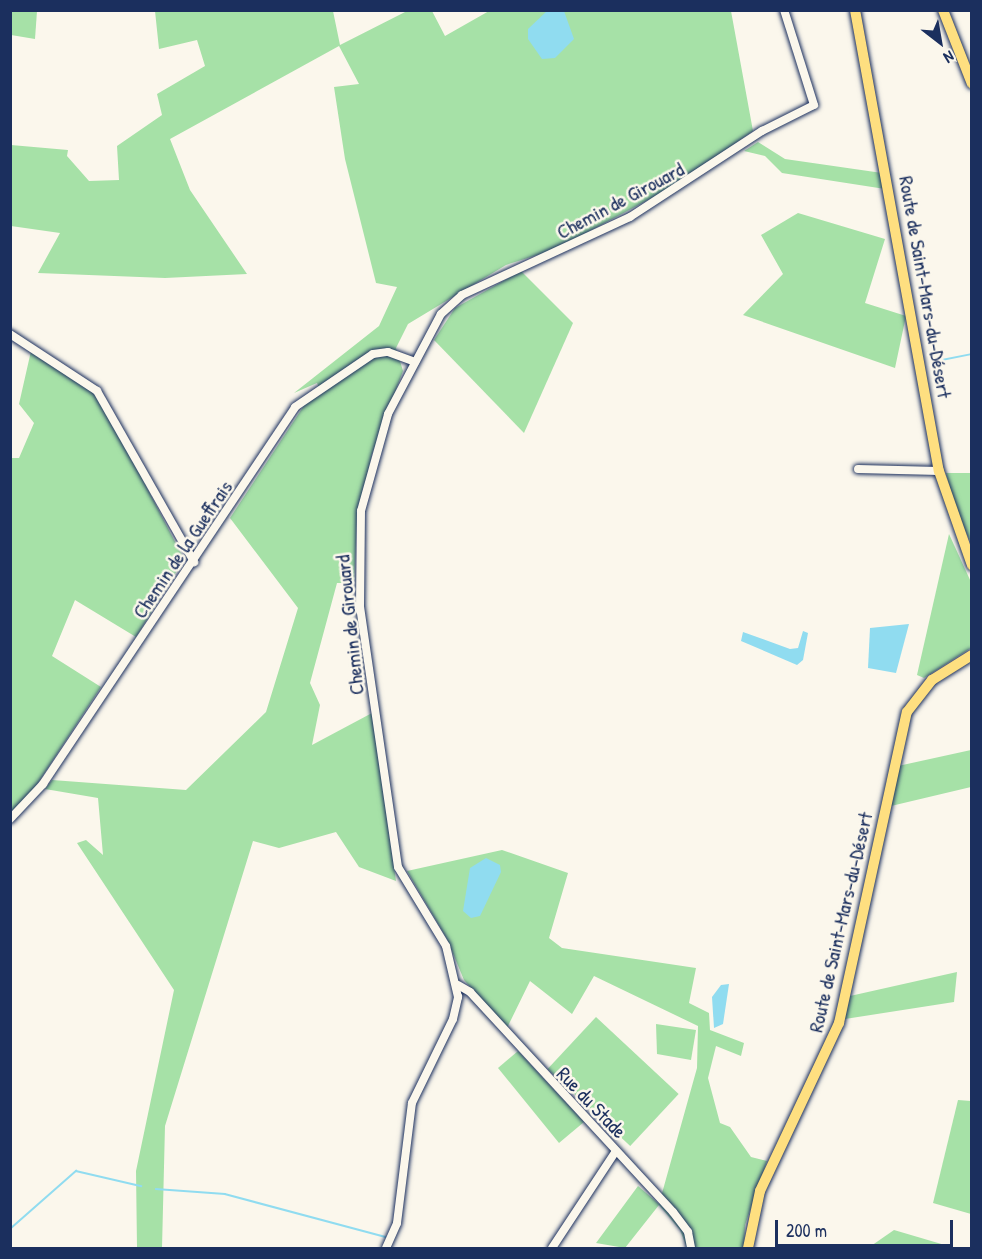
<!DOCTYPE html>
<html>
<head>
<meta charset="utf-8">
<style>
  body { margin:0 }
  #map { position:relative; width:982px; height:1259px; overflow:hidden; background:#fbf7ec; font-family:"Patrick Hand",sans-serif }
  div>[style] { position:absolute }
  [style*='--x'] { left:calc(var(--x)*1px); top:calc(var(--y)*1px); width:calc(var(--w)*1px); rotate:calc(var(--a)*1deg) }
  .green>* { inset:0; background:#a6e1a7; transform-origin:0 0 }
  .water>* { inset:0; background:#90dcf0 }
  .stream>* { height:1.5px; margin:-0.75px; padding:0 0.75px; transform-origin:0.75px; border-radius:0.75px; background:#90dcf0 }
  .roads { filter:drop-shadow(0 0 2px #1b2f5e) drop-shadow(0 0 2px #1b2f5e) }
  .minor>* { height:8px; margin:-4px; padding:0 4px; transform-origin:4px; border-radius:4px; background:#fbf7ec }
  .major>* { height:10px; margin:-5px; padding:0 5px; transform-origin:5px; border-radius:5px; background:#fedf80 }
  span { translate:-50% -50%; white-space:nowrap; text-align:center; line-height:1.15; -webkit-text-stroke:5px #fbf7ec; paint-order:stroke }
  .street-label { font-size:20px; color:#1b2f5e }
  .frame { position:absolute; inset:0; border:12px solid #1b2f5e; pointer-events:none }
  .north { position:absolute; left:910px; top:12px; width:60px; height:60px; -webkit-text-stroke:4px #fbf7ec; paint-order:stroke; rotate:149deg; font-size:16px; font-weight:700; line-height:24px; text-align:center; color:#1b2f5e }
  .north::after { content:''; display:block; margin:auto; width:21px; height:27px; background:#1b2f5e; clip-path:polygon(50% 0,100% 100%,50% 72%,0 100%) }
  .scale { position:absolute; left:775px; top:1220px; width:178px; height:27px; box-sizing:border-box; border:3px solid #1b2f5e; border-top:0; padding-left:8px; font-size:18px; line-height:21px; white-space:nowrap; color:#1b2f5e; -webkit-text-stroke:4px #fbf7ec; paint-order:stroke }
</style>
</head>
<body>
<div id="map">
  <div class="green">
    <div style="clip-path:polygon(10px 11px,37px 11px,35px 39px,11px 35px)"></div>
    <div style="clip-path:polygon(155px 11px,333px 11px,340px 45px,407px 11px,432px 11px,445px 36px,489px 11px,731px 11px,753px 131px,676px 185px,556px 249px,506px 265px,408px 324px,396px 348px,403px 371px,372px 454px,357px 522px,354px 583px,337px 583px,310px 683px,320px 705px,312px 745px,372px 713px,396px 881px,359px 867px,336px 832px,279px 848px,253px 841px,165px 1126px,162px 1248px,137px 1248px,136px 1171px,174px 990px,77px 843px,86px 840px,103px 855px,98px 798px,45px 789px,52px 780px,186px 790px,266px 712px,298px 608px,230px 518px,305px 404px,321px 392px,317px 383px,294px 393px,379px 326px,397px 287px,376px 283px,345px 159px,334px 87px,359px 84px,339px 46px,170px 139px,190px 190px,247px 274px,165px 278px,38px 273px,60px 233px,11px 226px,11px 145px,68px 150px,67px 156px,89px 181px,119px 180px,117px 146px,162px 115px,157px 94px,205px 66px,197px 40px,159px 49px)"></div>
    <div style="clip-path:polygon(758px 142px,785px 159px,882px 173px,885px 189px,782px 173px,765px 156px,744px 151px)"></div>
    <div style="clip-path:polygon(798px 213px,885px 239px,865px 303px,906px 316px,895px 368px,743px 315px,783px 274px,761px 235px)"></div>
    <div style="clip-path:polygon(521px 271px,573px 323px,524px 433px,434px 340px,455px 308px)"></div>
    <div style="clip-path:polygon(31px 351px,92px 392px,106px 409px,184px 559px,136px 637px,75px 600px,52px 656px,101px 687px,32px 792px,11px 812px,10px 458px,19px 458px,34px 423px,19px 404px)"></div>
    <div style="clip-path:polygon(946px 473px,971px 473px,971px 543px,955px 508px)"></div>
    <div style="clip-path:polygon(949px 534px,971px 582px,971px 648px,924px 678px,917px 675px)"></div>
    <div style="clip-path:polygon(971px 750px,971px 787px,891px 806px,898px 766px)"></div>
    <div style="clip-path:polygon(502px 850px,568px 873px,549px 938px,562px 948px,696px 968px,689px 1003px,709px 1013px,710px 1030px,744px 1043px,741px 1056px,716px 1046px,708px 1078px,720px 1123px,730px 1127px,751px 1157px,767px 1161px,745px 1225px,744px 1248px,687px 1248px,680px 1230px,659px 1205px,625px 1248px,596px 1243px,638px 1186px,659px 1204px,697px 1068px,698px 1026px,594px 976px,572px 1014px,530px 981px,507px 1028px,464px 980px,447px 939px,407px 871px)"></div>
    <div style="clip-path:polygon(957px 972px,954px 1002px,845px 1019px,850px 996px)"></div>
    <div style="left:596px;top:1017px;width:113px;height:71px;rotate:43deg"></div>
    <div style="clip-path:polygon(656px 1024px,696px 1030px,691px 1060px,657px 1054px)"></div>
    <div style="clip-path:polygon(518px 1051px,584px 1122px,559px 1143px,498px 1068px)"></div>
    <div style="clip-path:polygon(958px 1100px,971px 1101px,971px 1214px,933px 1203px)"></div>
    <div style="clip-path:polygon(894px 1230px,955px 1248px,868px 1248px)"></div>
  </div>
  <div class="water">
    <div style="clip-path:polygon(547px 11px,564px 11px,574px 39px,555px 58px,542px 59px,528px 39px,528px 29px)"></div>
    <div style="clip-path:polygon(909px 624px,896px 673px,868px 668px,870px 628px)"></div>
    <div style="clip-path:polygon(803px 631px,808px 633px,803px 660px,797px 665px,741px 641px,743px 632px,790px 649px,798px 648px)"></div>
    <div style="clip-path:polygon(486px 858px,500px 865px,501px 872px,480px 916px,471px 918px,463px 911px,470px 868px)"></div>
    <div style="clip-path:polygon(729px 984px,723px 1024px,714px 1028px,712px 997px,721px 985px)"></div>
  </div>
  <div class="stream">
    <div style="--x:932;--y:362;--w:41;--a:-11.3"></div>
    <div style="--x:156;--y:1189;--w:69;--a:4.1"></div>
    <div style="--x:225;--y:1194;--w:166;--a:15"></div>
    <div style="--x:10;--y:1229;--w:88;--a:-41.3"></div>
    <div style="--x:76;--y:1171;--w:67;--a:13"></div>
  </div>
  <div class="roads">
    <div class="minor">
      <div style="--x:10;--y:334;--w:104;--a:33.2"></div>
      <div style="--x:97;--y:391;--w:197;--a:60.4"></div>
      <div style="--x:858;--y:469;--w:81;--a:1.4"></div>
      <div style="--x:10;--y:819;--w:48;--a:-46.7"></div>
      <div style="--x:43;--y:784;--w:453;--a:-56.2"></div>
      <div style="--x:295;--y:407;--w:94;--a:-34.2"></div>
      <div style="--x:373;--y:354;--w:15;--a:-8"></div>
      <div style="--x:388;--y:352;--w:29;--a:20"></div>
      <div style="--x:458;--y:985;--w:14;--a:30"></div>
      <div style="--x:470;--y:992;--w:299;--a:47.3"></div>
      <div style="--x:673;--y:1212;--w:25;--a:53"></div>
      <div style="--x:688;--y:1232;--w:16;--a:79"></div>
      <div style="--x:386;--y:1248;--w:27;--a:-66"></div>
      <div style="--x:397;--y:1223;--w:121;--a:-82.9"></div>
      <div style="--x:412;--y:1103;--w:93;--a:-64"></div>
      <div style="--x:453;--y:1019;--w:23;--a:-77"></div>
      <div style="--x:458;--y:997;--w:52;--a:-103.2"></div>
      <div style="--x:446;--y:946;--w:92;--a:-121.3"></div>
      <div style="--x:398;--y:867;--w:264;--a:-98.3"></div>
      <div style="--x:360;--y:606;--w:95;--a:-89.4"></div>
      <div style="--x:361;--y:511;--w:101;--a:-74.4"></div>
      <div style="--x:388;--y:414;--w:113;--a:-62.1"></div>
      <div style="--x:441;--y:314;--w:28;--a:-42"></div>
      <div style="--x:462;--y:295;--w:185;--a:-24.9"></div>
      <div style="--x:630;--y:217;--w:158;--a:-33.1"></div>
      <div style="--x:762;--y:131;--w:58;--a:-26.6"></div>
      <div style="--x:814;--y:105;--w:100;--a:-107.5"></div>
      <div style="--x:552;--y:1248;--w:116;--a:-56.6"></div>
    </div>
    <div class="major">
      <div style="--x:855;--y:10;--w:469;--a:79.7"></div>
      <div style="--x:939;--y:471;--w:100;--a:70.7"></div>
      <div style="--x:943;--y:10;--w:79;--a:68.6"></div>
      <div style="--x:748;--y:1248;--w:58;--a:-78.1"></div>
      <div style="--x:760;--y:1191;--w:186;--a:-64.8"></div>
      <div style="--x:839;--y:1023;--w:318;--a:-77.7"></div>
      <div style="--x:907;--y:712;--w:41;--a:-52"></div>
      <div style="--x:932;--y:680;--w:47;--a:-32"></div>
    </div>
  </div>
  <div class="street-label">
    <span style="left:620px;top:200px;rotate:-28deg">Chemin de Girouard</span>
    <span style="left:926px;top:287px;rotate:80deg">Route de Saint-Mars-du-Désert</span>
    <span style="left:182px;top:549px;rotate:-56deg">Chemin de la Gueffrais</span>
    <span style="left:349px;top:625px;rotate:-96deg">Chemin de Girouard</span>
    <span style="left:840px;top:922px;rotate:-77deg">Route de Saint-Mars-du-Désert</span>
    <span style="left:592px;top:1102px;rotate:46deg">Rue du Stade</span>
  </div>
  <div class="frame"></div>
  <div class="north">N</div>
  <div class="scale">200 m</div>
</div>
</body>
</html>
